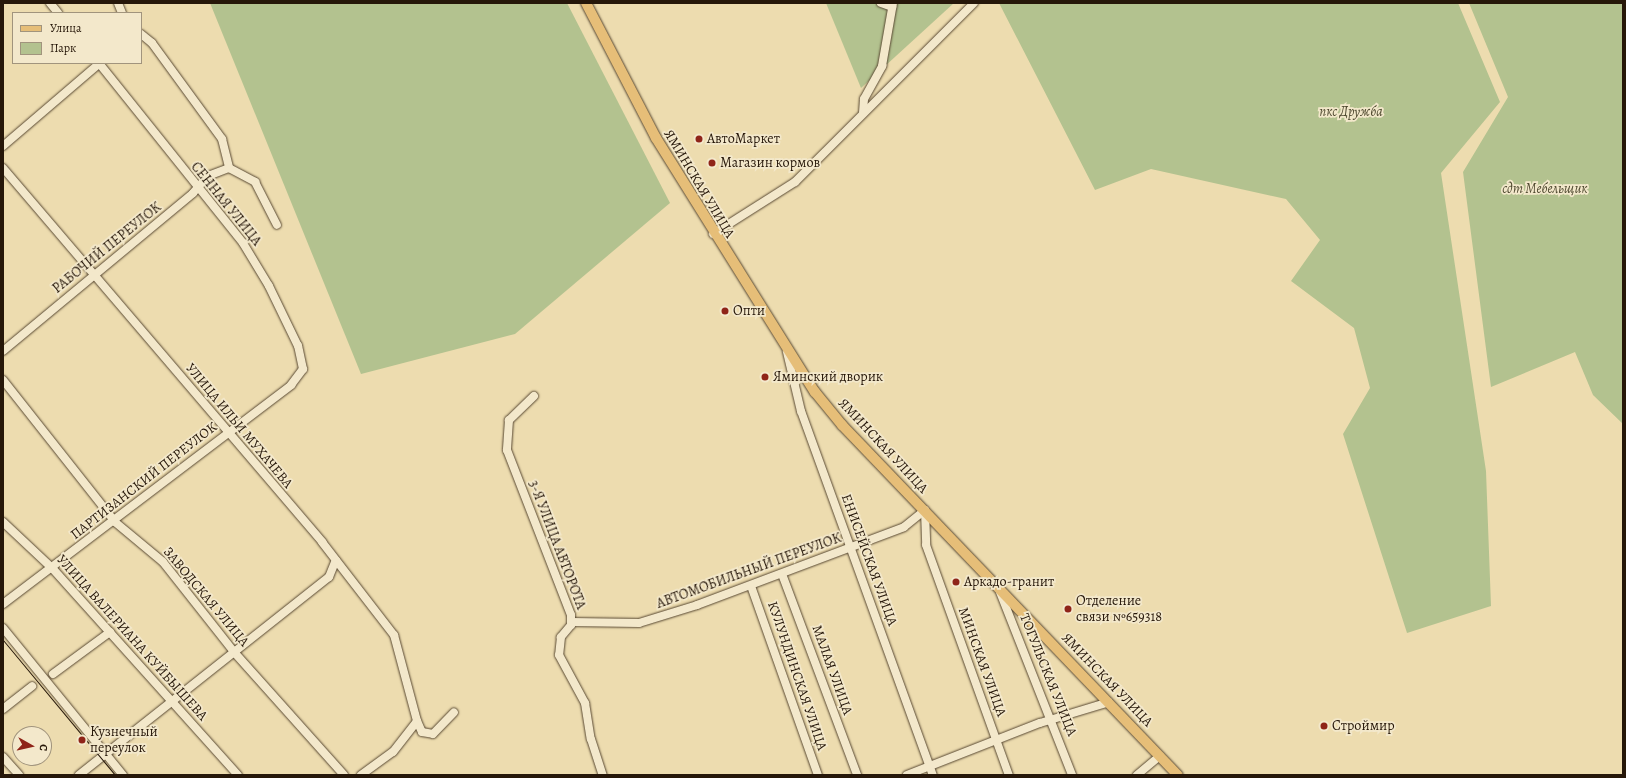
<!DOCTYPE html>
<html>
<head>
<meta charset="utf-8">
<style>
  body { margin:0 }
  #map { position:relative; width:1626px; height:778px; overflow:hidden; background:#eddcaf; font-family:Alegreya,serif }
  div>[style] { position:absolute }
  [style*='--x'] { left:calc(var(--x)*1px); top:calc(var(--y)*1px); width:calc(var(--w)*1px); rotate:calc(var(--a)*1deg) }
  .green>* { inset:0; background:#b3c28f }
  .roads { filter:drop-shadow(0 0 1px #584832) drop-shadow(0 0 1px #584832) }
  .minor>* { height:8px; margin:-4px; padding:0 4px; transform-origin:4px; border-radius:4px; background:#f3e8cb }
  .major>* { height:10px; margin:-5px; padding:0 5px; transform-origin:5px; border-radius:5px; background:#e6be78 }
  .tram>* { height:1px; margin:-0.5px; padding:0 0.5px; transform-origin:0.5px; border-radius:0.5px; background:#261709 }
  .dots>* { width:11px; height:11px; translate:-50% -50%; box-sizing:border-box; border:2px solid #f3e8cb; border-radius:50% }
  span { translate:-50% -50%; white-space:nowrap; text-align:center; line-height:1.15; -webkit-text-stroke:3.5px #f3e8cb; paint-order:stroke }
  .park-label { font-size:14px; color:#504a31; font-style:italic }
  .poi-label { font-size:14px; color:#261709 }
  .left { translate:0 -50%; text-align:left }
  .street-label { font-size:14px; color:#261709 }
  .frame { position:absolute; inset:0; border:4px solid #261709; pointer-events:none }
  .legend { position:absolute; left:12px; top:12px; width:130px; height:52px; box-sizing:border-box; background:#f3e8cb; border:1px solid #a1947d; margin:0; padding:5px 7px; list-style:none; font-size:12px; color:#261709 }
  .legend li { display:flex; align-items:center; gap:8px; height:20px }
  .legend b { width:20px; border:1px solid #a1947d }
  .north { position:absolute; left:12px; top:726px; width:40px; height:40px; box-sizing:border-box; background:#f3e8cb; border:1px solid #a1947d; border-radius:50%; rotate:98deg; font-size:11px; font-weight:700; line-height:16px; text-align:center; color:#261709 }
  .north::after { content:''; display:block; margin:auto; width:14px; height:18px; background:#8f2418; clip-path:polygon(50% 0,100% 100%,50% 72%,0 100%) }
</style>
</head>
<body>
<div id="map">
  <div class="green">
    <div style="clip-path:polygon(210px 3px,567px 3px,670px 203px,515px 334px,361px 374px)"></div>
    <div style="clip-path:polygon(826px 3px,954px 3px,861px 88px)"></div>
    <div style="clip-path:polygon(999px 3px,1458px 3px,1500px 102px,1441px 173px,1486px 471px,1491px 606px,1407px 633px,1343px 434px,1370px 388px,1354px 328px,1291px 281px,1320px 240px,1286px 199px,1151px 169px,1095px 190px)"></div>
    <div style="clip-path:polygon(1469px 3px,1623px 3px,1623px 424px,1593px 395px,1575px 352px,1491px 387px,1463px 172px,1508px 97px)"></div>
  </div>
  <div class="roads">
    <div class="minor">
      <div style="--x:50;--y:3;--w:13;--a:51"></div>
      <div style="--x:118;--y:3;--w:11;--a:68"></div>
      <div style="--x:881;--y:3;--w:12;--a:20"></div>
      <div style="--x:141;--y:34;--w:14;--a:39"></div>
      <div style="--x:152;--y:43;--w:119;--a:53.9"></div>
      <div style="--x:222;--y:139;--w:30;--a:76"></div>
      <div style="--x:229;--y:168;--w:30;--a:28"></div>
      <div style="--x:255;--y:182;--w:48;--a:62.9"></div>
      <div style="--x:863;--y:113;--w:14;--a:-86"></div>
      <div style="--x:864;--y:99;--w:38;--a:-61"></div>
      <div style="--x:882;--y:66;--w:64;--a:-80.1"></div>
      <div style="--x:3;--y:146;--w:128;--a:-40.6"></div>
      <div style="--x:3;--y:168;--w:492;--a:49.5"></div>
      <div style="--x:322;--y:542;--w:118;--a:52.3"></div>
      <div style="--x:394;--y:635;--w:89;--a:75"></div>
      <div style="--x:713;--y:234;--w:97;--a:-32.4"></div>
      <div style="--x:795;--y:182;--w:253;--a:-45"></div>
      <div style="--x:3;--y:351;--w:247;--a:-39.7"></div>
      <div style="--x:193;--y:193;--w:23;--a:-49"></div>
      <div style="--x:208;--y:176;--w:22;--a:-21"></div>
      <div style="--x:787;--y:352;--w:61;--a:76.7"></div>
      <div style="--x:801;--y:411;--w:387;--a:70.1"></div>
      <div style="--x:3;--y:380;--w:181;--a:51.7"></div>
      <div style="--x:115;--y:522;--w:62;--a:39.8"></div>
      <div style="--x:163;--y:562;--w:115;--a:51.7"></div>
      <div style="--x:234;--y:652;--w:165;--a:48.2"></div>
      <div style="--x:534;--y:396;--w:35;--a:136"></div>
      <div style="--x:509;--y:420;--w:30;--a:94"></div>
      <div style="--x:507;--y:450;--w:177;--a:68.8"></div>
      <div style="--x:571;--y:615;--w:10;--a:90"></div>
      <div style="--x:571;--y:625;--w:16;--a:130"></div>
      <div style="--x:561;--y:637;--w:18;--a:96"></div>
      <div style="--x:559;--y:655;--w:55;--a:61.6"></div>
      <div style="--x:585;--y:703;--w:36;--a:81"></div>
      <div style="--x:591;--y:739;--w:38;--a:72"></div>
      <div style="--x:925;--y:510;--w:35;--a:88"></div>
      <div style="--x:926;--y:545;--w:245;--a:70.2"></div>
      <div style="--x:3;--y:522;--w:69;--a:43.2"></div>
      <div style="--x:53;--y:569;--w:277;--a:48.1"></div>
      <div style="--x:782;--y:574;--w:215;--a:69.5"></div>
      <div style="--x:751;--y:586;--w:201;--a:70.5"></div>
      <div style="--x:1000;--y:592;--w:197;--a:68.5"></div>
      <div style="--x:3;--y:604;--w:362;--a:-37.2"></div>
      <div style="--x:291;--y:385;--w:20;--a:-53"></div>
      <div style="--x:303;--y:369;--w:24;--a:-102"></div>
      <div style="--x:298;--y:346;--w:67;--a:-115.8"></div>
      <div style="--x:269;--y:286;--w:50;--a:-121.2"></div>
      <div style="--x:243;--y:243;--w:231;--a:-128.7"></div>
      <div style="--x:572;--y:622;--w:67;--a:0.9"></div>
      <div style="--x:639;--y:623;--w:61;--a:-17.2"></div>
      <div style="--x:697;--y:605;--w:221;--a:-20.6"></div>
      <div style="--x:904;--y:527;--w:27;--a:-39"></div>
      <div style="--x:3;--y:628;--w:190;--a:50.8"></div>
      <div style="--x:53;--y:674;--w:71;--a:-36.4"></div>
      <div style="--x:3;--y:709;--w:37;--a:-38"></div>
      <div style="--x:3;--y:757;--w:24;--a:48"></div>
      <div style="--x:79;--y:775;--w:319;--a:-38.4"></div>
      <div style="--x:329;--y:577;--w:18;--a:-68"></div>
      <div style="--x:361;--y:775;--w:39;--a:-36"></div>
      <div style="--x:393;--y:752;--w:39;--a:-52"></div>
      <div style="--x:417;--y:721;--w:12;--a:66"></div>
      <div style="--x:422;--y:732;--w:11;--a:10"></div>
      <div style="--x:433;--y:734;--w:30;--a:-46"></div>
      <div style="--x:907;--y:775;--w:143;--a:-21.4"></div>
      <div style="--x:1040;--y:723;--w:72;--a:-16.9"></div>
      <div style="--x:1137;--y:775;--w:30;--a:-40"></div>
    </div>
    <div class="major">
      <div style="--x:586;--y:3;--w:152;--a:62.6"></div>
      <div style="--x:656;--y:138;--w:300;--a:58"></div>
      <div style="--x:815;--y:392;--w:43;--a:50.7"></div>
      <div style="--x:842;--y:425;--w:485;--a:46.2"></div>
    </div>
  </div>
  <div class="tram">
    <div style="--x:3;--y:640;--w:175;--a:50.3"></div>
  </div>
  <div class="dots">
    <div style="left:699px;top:139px;background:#8f2418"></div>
    <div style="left:712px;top:163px;background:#8f2418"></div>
    <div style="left:725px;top:311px;background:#8f2418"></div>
    <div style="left:765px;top:377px;background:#8f2418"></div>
    <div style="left:956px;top:582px;background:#8f2418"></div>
    <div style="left:1068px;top:609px;background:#8f2418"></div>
    <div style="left:1324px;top:726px;background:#8f2418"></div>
    <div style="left:82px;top:740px;background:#8f2418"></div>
  </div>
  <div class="park-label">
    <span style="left:1351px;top:112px">пкс Дружба</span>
    <span style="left:1545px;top:189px">сдт Мебельщик</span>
  </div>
  <div class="poi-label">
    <span class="left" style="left:707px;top:139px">АвтоМаркет</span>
    <span class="left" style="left:720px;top:163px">Магазин кормов</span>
    <span class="left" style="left:733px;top:311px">Опти</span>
    <span class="left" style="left:773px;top:377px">Яминский дворик</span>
    <span class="left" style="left:964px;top:582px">Аркадо-гранит</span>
    <span class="left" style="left:1076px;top:609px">Отделение<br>связи №659318</span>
    <span class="left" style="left:1332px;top:726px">Строймир</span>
    <span class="left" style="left:90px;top:740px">Кузнечный<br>переулок</span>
  </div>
  <div class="street-label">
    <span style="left:699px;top:184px;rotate:59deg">ЯМИНСКАЯ УЛИЦА</span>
    <span style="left:226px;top:204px;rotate:51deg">СЕННАЯ УЛИЦА</span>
    <span style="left:107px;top:248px;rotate:-39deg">РАБОЧИЙ ПЕРЕУЛОК</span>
    <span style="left:239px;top:426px;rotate:50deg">УЛИЦА ИЛЬИ МУХАЧЕВА</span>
    <span style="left:883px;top:446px;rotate:47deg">ЯМИНСКАЯ УЛИЦА</span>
    <span style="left:144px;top:481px;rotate:-38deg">ПАРТИЗАНСКИЙ ПЕРЕУЛОК</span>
    <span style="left:557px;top:545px;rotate:69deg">3-Я УЛИЦА АВТОРОТА</span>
    <span style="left:869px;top:560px;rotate:70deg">ЕНИСЕЙСКАЯ УЛИЦА</span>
    <span style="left:749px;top:571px;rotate:-20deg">АВТОМОБИЛЬНЫЙ ПЕРЕУЛОК</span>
    <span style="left:206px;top:597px;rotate:50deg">ЗАВОДСКАЯ УЛИЦА</span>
    <span style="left:132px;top:638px;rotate:48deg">УЛИЦА ВАЛЕРИАНА КУЙБЫШЕВА</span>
    <span style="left:982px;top:662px;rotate:70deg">МИНСКАЯ УЛИЦА</span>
    <span style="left:832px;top:670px;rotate:70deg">МАЛАЯ УЛИЦА</span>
    <span style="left:1048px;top:675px;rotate:68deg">ТОГУЛЬСКАЯ УЛИЦА</span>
    <span style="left:797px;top:676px;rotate:71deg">КУЛУНДИНСКАЯ УЛИЦА</span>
    <span style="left:1107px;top:680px;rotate:46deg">ЯМИНСКАЯ УЛИЦА</span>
  </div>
  <div class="frame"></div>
  <ul class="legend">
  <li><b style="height:5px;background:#e6be78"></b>Улица</li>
  <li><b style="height:11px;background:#b3c28f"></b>Парк</li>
  </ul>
  <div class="north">С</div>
</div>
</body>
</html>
